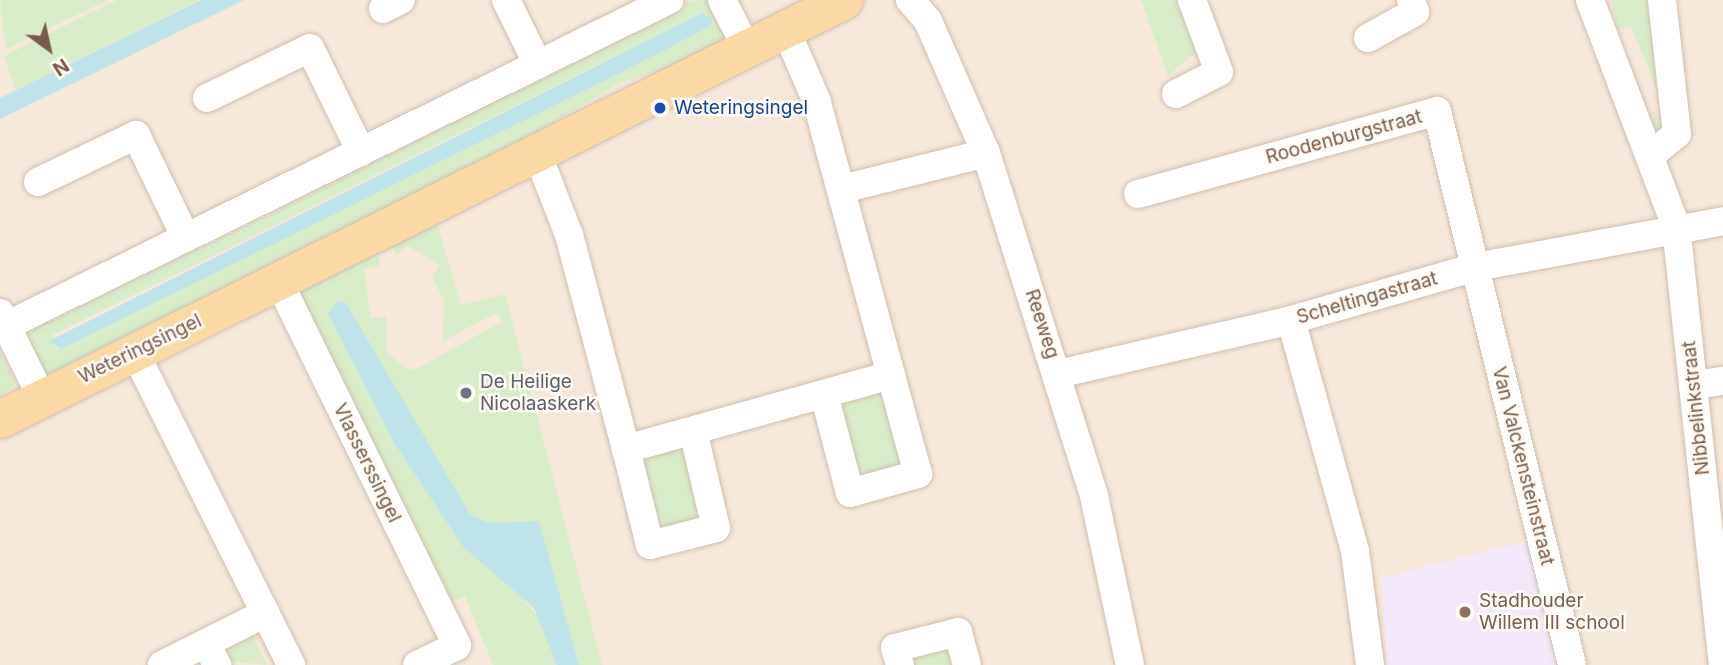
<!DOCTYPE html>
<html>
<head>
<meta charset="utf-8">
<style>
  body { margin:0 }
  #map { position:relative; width:1723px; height:665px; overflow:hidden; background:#fdf6ec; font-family:Inter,sans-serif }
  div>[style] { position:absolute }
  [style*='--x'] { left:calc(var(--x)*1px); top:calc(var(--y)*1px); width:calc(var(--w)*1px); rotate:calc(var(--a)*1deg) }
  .residential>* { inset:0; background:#f5e8da; transform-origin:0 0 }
  .education>* { inset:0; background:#f3e8fa }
  .green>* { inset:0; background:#d8ecc9; transform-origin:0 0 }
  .water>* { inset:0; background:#bfe3e8 }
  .roads { filter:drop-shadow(0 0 2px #d1beb0) drop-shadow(0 0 2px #d1beb0) }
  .minor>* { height:28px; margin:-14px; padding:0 14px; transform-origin:14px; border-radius:14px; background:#fff }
  .major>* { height:37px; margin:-18.5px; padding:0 18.5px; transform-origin:18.5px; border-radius:18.5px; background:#fbd9a5 }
  .dots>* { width:19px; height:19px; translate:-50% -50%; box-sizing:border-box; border:4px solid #fffaf3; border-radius:50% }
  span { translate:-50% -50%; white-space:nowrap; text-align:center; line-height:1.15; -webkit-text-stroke:5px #fffaf3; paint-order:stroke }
  .transit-label { font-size:19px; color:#164399 }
  .left { translate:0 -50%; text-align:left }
  .street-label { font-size:19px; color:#7a5c4d }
  .worship-label { font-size:19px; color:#5b616d }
  .education-label { font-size:19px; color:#785e54 }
  .north { position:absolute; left:14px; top:14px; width:70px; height:70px; -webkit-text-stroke:5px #fffaf3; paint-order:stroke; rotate:147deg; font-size:19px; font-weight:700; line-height:28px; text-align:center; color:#7a5c4d }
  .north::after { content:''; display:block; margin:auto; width:24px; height:32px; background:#7a5c4d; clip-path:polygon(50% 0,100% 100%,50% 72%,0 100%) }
</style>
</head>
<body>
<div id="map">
  <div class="residential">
    <div style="left:0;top:0;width:1723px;height:665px"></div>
  </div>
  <div class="education">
    <div style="clip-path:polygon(1527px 541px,1562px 665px,1387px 665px,1382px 578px)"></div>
  </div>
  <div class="green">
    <div style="clip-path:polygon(0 0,108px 0,6px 49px)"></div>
    <div style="clip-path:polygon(117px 0,199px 0,16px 90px,4px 56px)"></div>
    <div style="clip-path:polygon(evenodd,710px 0,728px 38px,666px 69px,619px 83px,536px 133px,47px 375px,39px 371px,27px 340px,37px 323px,55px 320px,684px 9px,687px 1px,710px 0,702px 13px,610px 78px,57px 350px,53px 335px,702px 13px)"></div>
    <div style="clip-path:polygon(1141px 0,1179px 0,1201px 48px,1168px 76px)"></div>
    <div style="clip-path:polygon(1612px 0,1657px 0,1673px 131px,1660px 141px,1652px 119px,1666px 113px,1631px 26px,1618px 31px)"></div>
    <div style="clip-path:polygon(437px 222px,461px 305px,505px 294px,602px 665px,579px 665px,539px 521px,488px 523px,470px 514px,328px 314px,394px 443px,464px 548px,521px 596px,545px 626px,557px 665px,493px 665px,465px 596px,447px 604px,296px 293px,377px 252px,381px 266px,364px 269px,371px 318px,386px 317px,387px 353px,409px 370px,420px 367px,503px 321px,496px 313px,443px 341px,444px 300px,432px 277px,440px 265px,407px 246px,396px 256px,392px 245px)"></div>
    <div style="clip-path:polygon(0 352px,16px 383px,0 398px)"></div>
    <div style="left:887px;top:392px;width:83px;height:55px;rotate:75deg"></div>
    <div style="left:688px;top:445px;width:84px;height:54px;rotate:75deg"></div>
    <div style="clip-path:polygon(241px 633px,245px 640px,253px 637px,267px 665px,222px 660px,221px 647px)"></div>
    <div style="clip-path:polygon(951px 643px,957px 665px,907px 665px,905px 656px)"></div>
  </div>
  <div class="water">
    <div style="clip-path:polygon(201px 0,244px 0,0 119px,0 98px)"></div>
    <div style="clip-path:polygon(702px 13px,712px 19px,709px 27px,610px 78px,61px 349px,49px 341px)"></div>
    <div style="clip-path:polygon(338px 301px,346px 303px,470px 514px,488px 523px,539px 521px,579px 665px,557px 665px,534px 608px,464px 548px,394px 443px,328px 314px)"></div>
  </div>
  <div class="roads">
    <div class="minor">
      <div style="--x:506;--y:0;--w:72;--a:63.8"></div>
      <div style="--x:722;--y:0;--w:55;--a:63"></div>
      <div style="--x:910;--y:0;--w:28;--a:49"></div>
      <div style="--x:928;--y:21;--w:144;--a:66.3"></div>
      <div style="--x:986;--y:153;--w:360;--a:72.5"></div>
      <div style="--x:1094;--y:496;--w:173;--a:78"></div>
      <div style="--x:1590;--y:0;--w:242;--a:69.2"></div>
      <div style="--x:1676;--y:226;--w:442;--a:83.9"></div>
      <div style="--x:383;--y:9;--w:20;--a:-27"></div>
      <div style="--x:1368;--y:38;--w:54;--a:-29"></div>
      <div style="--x:1415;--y:12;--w:13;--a:-108"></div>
      <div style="--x:1176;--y:94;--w:48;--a:-27.1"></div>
      <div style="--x:1219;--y:72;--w:77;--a:-110.6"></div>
      <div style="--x:207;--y:98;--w:114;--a:-25.9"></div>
      <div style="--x:310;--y:48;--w:116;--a:63.9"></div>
      <div style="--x:537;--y:153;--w:88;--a:68.7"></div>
      <div style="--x:569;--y:235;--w:221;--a:75.1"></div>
      <div style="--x:626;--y:449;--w:275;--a:-15.6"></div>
      <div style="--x:891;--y:375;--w:283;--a:-105.2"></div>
      <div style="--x:817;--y:102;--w:78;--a:-113.3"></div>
      <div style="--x:1651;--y:155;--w:33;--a:-39"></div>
      <div style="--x:1677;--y:134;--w:135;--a:-96.4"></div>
      <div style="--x:38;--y:182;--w:109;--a:-25.6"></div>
      <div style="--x:136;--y:135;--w:114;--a:64.1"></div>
      <div style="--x:842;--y:189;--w:148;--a:-14"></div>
      <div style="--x:1138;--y:194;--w:310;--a:-15.5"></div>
      <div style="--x:1437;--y:111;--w:570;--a:76.3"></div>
      <div style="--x:278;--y:280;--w:407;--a:63.9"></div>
      <div style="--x:457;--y:646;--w:44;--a:154.6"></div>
      <div style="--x:0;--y:313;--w:95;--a:63.7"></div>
      <div style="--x:1291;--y:320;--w:240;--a:74.5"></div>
      <div style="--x:1355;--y:551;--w:115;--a:82.5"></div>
      <div style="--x:0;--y:329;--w:746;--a:-26.19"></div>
      <div style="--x:135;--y:353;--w:349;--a:63.4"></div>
      <div style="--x:1058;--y:374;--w:239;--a:-13"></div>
      <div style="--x:1291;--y:320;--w:192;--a:-16"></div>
      <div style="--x:1476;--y:267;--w:251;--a:-10.5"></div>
      <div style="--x:1693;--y:385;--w:30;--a:-8"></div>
      <div style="--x:824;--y:394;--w:102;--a:75.3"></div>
      <div style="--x:850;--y:493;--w:71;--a:-15.6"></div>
      <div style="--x:918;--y:474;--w:103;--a:-105.3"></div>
      <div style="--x:626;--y:449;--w:99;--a:76"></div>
      <div style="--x:650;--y:545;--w:68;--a:-14.4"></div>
      <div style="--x:716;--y:528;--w:100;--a:-103.3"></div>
      <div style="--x:206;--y:643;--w:25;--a:63"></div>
      <div style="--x:162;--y:665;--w:116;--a:-26.6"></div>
      <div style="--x:900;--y:665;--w:18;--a:-106"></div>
      <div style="--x:895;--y:648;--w:65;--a:-14.3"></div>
      <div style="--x:958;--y:632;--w:34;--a:75"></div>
    </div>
    <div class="major">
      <div style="--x:0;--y:419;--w:942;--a:-26.4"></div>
    </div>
  </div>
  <div class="dots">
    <div style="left:660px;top:108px;background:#1a4fb4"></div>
    <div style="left:466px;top:393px;background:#6b7280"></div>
    <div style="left:1465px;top:612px;background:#8d6e63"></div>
  </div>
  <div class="transit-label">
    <span class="left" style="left:674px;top:108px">Weteringsingel</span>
  </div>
  <div class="street-label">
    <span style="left:1344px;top:137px;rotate:-15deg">Roodenburgstraat</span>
    <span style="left:1367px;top:298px;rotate:-16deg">Scheltingastraat</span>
    <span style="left:1042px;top:324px;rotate:72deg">Reeweg</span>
    <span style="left:140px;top:349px;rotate:-26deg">Weteringsingel</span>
    <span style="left:1696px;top:408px;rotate:-96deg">Nibbelinkstraat</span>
    <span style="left:367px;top:463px;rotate:64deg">Vlasserssingel</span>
    <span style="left:1523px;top:466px;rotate:76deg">Van Valckensteinstraat</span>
  </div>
  <div class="worship-label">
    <span class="left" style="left:480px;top:393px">De Heilige<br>Nicolaaskerk</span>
  </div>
  <div class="education-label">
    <span class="left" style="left:1479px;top:612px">Stadhouder<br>Willem III school</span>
  </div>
  <div class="north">N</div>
</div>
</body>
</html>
